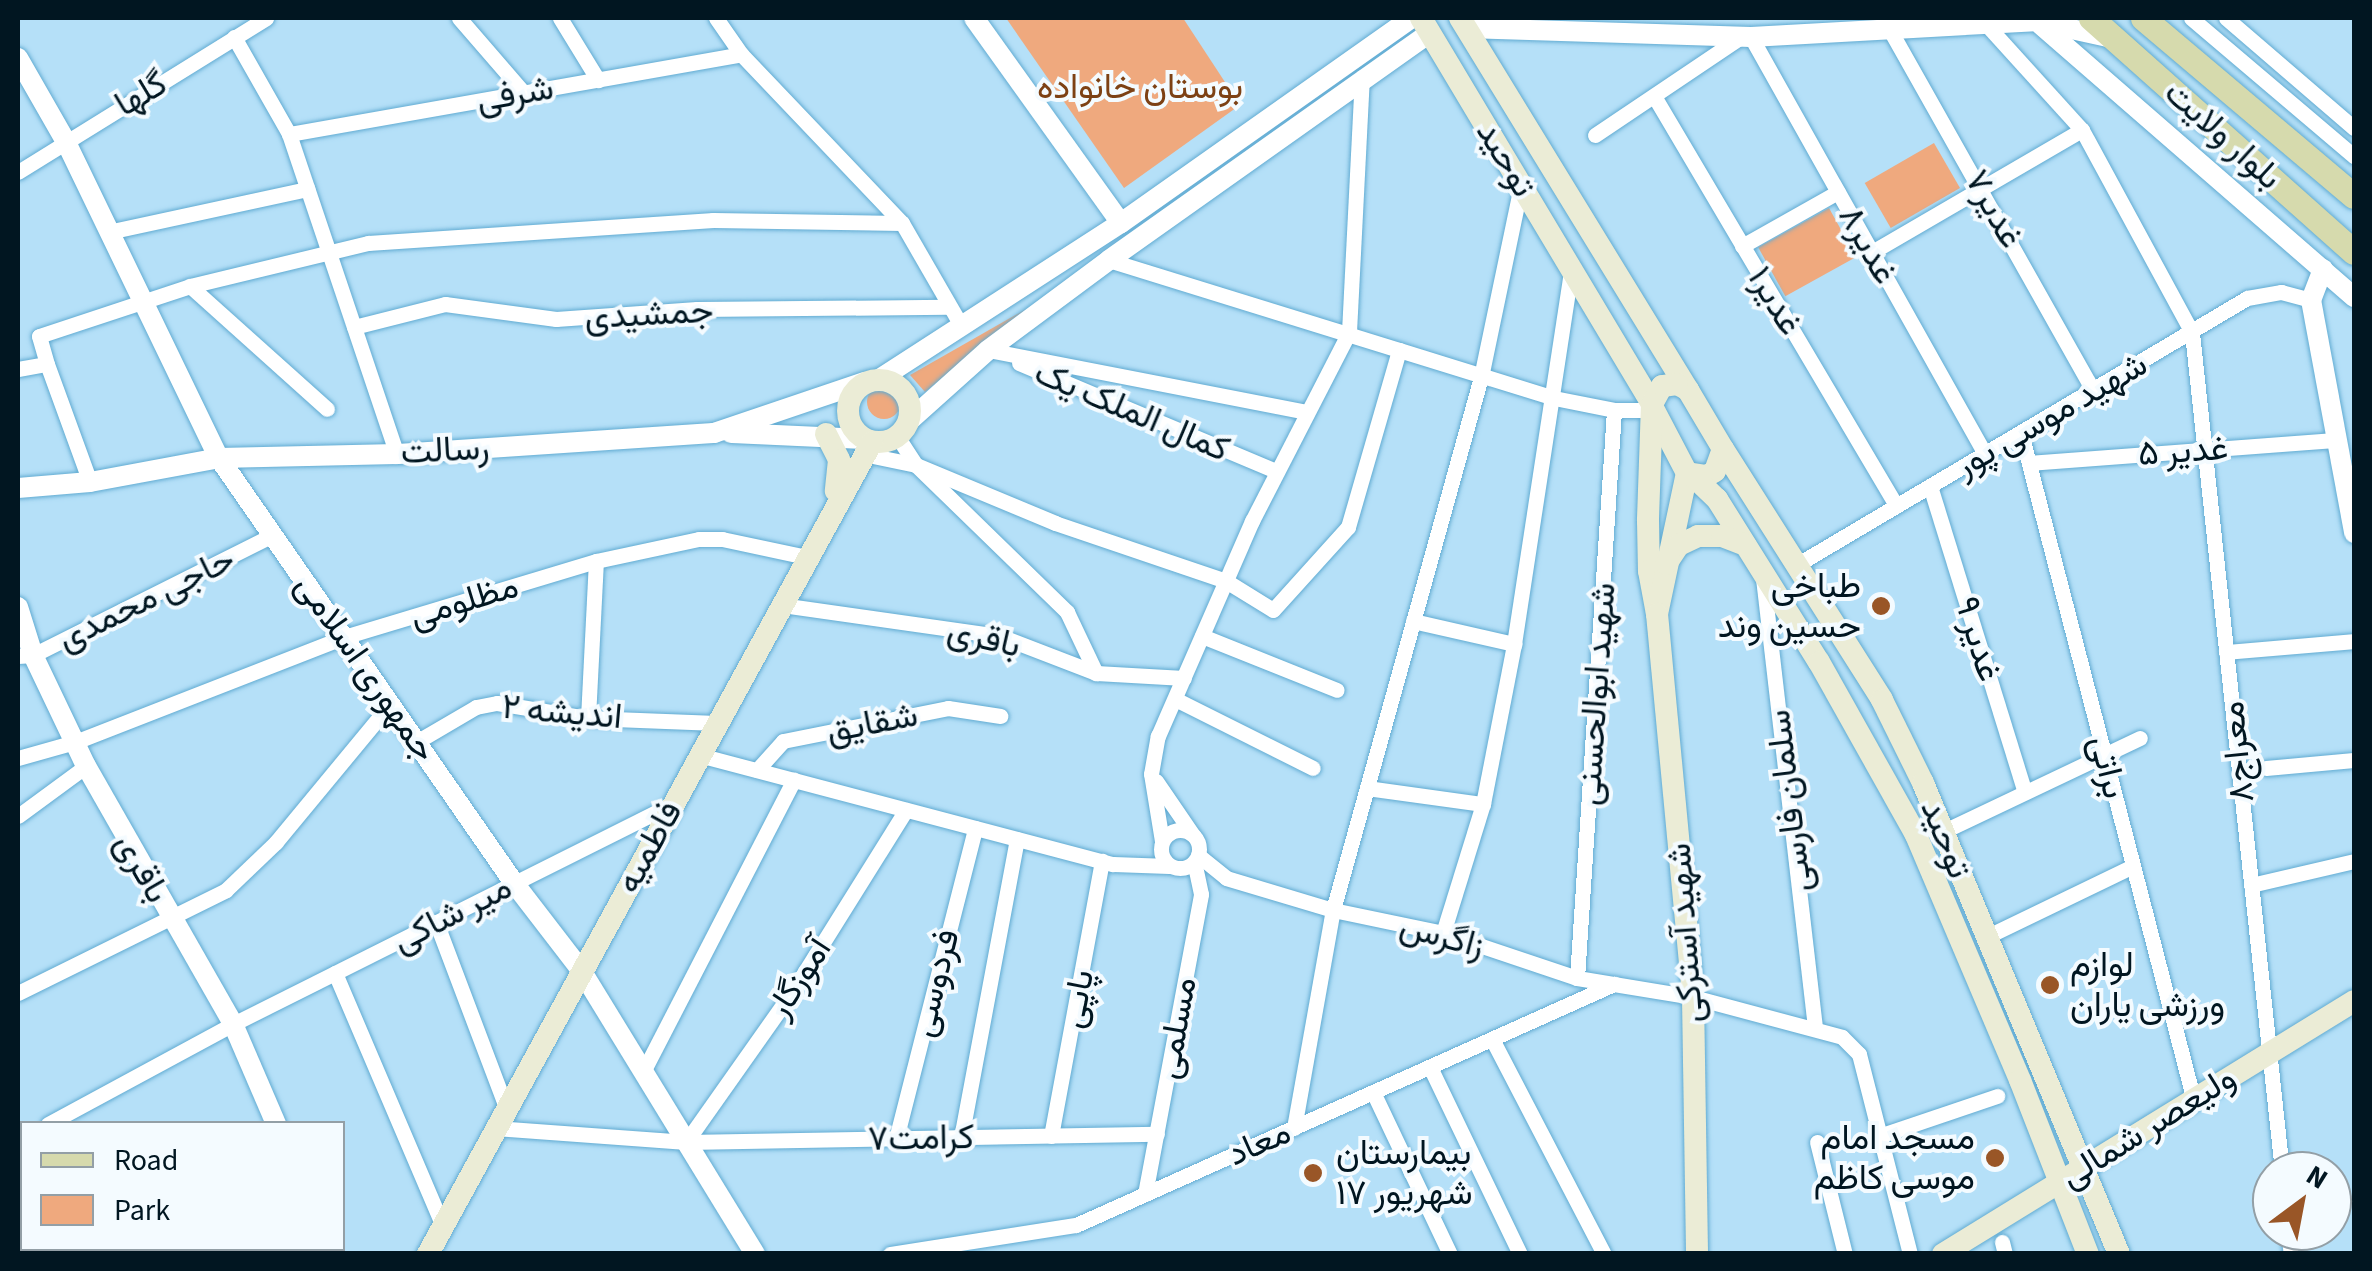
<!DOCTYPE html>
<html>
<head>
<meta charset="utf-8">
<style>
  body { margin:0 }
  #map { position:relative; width:2372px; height:1271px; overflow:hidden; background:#b5e0f8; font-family:"Source Sans 3",Vazirmatn,sans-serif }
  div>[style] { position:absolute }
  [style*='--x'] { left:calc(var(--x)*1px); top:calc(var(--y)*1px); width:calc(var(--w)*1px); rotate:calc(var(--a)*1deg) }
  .green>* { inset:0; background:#efa97e; transform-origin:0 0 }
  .round { border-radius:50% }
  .roads { filter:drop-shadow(0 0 2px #61abd2) drop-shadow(0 0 2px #61abd2) }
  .minor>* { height:15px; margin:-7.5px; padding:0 7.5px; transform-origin:7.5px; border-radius:7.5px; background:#fff }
  .minor>.ring { margin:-7.5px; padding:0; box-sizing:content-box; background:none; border:15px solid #fff; border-radius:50% }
  .tertiary>* { height:20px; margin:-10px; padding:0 10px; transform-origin:10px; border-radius:10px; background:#fff }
  .secondary>* { height:22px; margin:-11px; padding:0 11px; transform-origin:11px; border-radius:11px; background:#ebecd6 }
  .secondary>.ring { margin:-11px; padding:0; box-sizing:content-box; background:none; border:22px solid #ebecd6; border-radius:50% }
  .primary>* { height:25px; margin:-12.5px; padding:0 12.5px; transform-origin:12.5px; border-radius:12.5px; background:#d6daad }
  .dots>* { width:28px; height:28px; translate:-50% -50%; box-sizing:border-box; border:5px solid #f4fbff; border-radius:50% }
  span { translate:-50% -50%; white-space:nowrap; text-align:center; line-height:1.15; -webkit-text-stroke:8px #f4fbff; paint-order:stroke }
  .park-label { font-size:35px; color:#7d4114 }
  .street-label { font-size:35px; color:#011621 }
  .poi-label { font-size:35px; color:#011621 }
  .right { translate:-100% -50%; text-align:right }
  .left { translate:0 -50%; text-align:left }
  .frame { position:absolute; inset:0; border:20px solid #011621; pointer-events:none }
  .legend { position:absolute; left:20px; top:1121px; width:325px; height:130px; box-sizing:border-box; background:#f4fbff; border:2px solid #939fa6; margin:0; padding:12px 18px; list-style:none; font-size:30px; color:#011621 }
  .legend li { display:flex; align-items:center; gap:20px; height:50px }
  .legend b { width:50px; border:2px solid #939fa6 }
  .north { position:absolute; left:2252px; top:1151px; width:100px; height:100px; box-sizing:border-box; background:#f4fbff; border:2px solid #939fa6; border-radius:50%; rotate:32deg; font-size:28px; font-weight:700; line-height:40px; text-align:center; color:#011621 }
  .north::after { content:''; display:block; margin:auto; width:35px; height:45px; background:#995627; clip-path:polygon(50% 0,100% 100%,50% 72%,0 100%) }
</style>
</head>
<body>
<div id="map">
  <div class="green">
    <div style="clip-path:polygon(1006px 18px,1183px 18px,1240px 105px,1124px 188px)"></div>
    <div style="left:1934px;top:143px;width:52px;height:80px;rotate:60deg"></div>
    <div style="left:1829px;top:208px;width:56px;height:81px;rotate:61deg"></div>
    <div style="clip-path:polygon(1026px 309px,925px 392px,910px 375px)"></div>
    <div class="round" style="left:867px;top:385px;width:34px;height:34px"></div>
  </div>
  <div class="roads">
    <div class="minor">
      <div style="--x:459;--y:18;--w:99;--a:49.1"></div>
      <div style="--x:560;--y:18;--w:73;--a:58.5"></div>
      <div style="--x:716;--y:18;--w:44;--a:55.2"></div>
      <div style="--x:741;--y:54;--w:233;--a:46.4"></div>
      <div style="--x:902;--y:223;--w:118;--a:60"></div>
      <div style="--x:2191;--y:18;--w:214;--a:40.3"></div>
      <div style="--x:2226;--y:18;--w:169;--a:40.7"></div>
      <div style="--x:1985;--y:23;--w:144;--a:47.8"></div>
      <div style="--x:2082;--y:130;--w:231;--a:61.5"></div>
      <div style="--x:2192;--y:333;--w:843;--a:83.87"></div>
      <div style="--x:1890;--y:30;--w:413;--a:60.6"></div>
      <div style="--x:234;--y:37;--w:112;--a:60.4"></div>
      <div style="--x:289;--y:134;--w:338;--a:71.4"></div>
      <div style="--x:1751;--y:37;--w:478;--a:60.7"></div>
      <div style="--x:1654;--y:96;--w:476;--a:59.4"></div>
      <div style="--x:289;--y:134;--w:459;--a:-10"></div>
      <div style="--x:1595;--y:135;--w:176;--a:-33.9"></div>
      <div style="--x:18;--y:172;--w:292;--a:-31.8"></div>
      <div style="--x:108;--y:232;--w:204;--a:-12.2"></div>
      <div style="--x:1742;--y:246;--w:110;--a:-29.4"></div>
      <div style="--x:1872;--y:252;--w:243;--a:-30.2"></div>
      <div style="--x:190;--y:286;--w:184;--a:41.9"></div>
      <div style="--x:354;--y:327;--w:94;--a:-14.2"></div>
      <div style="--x:445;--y:304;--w:112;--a:7.7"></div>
      <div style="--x:556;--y:319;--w:141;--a:-4.1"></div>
      <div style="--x:697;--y:309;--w:251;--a:-0.5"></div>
      <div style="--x:988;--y:350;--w:324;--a:11"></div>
      <div style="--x:1399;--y:350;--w:162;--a:17.2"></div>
      <div style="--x:1554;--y:398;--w:61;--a:11.3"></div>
      <div style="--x:1614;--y:410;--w:40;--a:0"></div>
      <div style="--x:1019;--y:363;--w:279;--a:22.8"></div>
      <div style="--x:47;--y:364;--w:29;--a:-106"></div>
      <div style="--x:39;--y:336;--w:159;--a:-18.3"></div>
      <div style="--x:190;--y:286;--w:183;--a:-13.6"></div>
      <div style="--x:368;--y:243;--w:346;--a:-3.8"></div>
      <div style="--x:713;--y:220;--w:189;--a:0.9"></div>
      <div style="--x:18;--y:369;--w:29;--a:-10"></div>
      <div style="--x:47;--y:364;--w:126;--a:70"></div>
      <div style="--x:2021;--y:433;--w:690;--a:75.48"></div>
      <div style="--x:897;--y:436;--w:35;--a:57"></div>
      <div style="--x:916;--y:465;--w:211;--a:44.2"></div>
      <div style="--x:1067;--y:612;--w:68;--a:64.6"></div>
      <div style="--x:863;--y:454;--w:54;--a:11.7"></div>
      <div style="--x:916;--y:465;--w:151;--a:22.6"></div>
      <div style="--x:1055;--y:523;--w:181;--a:18.7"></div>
      <div style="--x:1226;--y:581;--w:55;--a:31.7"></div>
      <div style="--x:1273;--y:610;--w:112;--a:-47.9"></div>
      <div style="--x:1348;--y:527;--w:184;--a:-73.9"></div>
      <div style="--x:1399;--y:350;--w:304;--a:-162.8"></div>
      <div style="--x:2029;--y:463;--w:309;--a:-4.3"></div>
      <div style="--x:1930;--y:486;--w:320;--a:72.8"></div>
      <div style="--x:1798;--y:564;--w:522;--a:-30.64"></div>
      <div style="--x:2247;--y:298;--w:35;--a:-10"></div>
      <div style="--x:2281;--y:292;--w:31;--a:15"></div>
      <div style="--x:1763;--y:578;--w:453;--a:83.4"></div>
      <div style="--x:781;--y:605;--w:221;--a:8.1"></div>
      <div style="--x:1000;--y:636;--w:103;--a:21.1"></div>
      <div style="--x:1096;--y:673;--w:88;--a:3.3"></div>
      <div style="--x:1413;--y:621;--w:104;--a:12.8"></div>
      <div style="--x:1202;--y:636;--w:145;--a:21.8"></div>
      <div style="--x:2226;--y:652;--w:128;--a:-4.9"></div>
      <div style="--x:18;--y:656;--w:15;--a:-4"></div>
      <div style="--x:33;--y:655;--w:268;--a:-26.6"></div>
      <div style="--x:1175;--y:699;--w:154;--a:26.6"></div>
      <div style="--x:588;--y:718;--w:157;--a:-87.1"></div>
      <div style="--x:418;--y:741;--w:67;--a:-30.4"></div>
      <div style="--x:476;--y:707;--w:21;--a:-11"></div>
      <div style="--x:497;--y:703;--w:92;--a:9.4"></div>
      <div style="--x:588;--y:718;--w:129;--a:2.2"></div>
      <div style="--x:699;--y:755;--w:428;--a:14.8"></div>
      <div style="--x:1113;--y:864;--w:56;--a:2"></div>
      <div style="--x:18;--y:758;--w:59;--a:-15.7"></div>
      <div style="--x:75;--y:742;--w:289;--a:-21.3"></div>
      <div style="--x:344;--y:637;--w:263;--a:-16.8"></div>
      <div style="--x:596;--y:561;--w:105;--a:-12.1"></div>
      <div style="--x:699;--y:539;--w:23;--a:0"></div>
      <div style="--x:722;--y:539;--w:87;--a:12"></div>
      <div style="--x:2266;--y:768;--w:88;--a:-5.2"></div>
      <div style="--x:757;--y:770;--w:39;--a:-48"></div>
      <div style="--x:783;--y:741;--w:168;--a:-11.3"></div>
      <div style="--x:948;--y:708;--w:53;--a:8.7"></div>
      <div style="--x:1156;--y:781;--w:65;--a:55.6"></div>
      <div style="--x:1367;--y:788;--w:117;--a:7.9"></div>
      <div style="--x:18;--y:816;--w:84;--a:-36.3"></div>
      <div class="ring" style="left:1161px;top:830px;width:23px;height:23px"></div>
      <div style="--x:1942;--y:832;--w:219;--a:-25.4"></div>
      <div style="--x:1162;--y:841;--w:68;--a:-99.3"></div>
      <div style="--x:1151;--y:774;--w:39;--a:-80"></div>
      <div style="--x:1158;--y:736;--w:235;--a:-66.4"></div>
      <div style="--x:1252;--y:521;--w:212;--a:-62.8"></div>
      <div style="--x:1349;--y:332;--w:255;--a:-87.1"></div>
      <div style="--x:1198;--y:855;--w:36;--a:39"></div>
      <div style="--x:1226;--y:878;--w:112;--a:16.7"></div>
      <div style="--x:1333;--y:910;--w:112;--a:11.8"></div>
      <div style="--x:1443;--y:933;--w:141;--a:18.6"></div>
      <div style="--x:1577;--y:978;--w:118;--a:9.3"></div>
      <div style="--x:1693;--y:997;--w:154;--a:15"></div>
      <div style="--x:1842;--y:1037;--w:24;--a:45"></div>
      <div style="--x:1859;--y:1054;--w:206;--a:75.7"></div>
      <div style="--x:2251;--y:885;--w:106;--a:-13.1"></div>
      <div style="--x:436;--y:922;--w:198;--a:69.3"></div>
      <div style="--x:1443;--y:933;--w:135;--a:-72.8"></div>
      <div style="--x:1483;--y:804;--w:163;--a:-79"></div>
      <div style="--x:1514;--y:644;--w:377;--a:-81.3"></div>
      <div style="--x:1986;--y:937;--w:161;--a:-25.8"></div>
      <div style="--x:335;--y:973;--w:273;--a:66.9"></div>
      <div style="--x:1577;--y:978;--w:569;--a:-86.27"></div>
      <div style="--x:18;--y:993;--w:232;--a:-26.3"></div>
      <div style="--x:226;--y:890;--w:69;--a:-43.8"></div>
      <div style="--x:276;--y:842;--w:180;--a:-50.4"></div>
      <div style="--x:1492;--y:1039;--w:242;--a:62.5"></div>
      <div style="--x:1430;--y:1067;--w:208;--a:64.3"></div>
      <div style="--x:643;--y:1072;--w:329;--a:-62.7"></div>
      <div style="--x:1373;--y:1092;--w:179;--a:64.6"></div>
      <div style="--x:48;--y:1124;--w:210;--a:-28.4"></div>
      <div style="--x:233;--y:1024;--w:491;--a:-26.6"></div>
      <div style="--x:495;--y:1128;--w:192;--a:4.2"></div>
      <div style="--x:686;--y:1142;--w:471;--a:-1"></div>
      <div style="--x:1294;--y:1128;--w:221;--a:-79.9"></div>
      <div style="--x:1333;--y:910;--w:553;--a:-74.48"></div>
      <div style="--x:1481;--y:377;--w:196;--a:-78.2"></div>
      <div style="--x:1051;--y:1136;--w:280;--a:-79.5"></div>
      <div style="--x:1879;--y:1136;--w:125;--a:-18.7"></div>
      <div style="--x:961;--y:1138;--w:304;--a:-79.4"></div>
      <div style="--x:896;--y:1139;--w:321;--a:-75.7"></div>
      <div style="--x:18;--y:1140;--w:5;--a:-37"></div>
      <div style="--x:686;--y:1142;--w:187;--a:-54.8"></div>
      <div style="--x:794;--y:989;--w:211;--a:-58"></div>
      <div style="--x:1817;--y:1142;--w:115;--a:76"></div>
      <div style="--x:1145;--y:1194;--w:305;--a:-79.4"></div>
      <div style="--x:1201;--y:894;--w:33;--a:-102"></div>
      <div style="--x:18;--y:1215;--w:6;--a:45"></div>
      <div style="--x:2288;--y:1231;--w:23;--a:83"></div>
      <div style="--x:2002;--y:1242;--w:12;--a:76"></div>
      <div style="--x:50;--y:1248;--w:7;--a:56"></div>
      <div style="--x:200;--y:1248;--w:6;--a:81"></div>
      <div style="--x:890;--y:1254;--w:188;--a:-8.9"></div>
      <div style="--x:1076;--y:1225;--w:590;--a:-24.13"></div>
    </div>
    <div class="tertiary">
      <div style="--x:974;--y:18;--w:252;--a:54.4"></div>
      <div style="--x:2041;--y:25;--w:415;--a:41"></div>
      <div style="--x:1466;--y:28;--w:285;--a:1.8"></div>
      <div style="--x:1751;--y:37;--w:284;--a:-3.2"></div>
      <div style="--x:2035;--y:21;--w:79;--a:12.4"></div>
      <div style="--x:18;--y:58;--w:95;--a:60.2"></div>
      <div style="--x:65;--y:140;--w:353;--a:64.2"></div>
      <div style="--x:219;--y:458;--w:517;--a:55.23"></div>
      <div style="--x:514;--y:883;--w:110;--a:52.4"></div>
      <div style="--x:581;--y:970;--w:333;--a:58.5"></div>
      <div style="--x:2323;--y:269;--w:33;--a:111"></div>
      <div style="--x:2311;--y:300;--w:237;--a:79.5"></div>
      <div style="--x:878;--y:380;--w:289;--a:-32.9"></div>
      <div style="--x:1121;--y:223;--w:356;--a:-35.2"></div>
      <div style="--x:909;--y:421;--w:106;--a:-41.9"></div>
      <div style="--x:988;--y:350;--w:151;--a:-36.6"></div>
      <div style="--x:1109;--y:260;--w:393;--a:-35.3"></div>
      <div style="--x:731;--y:433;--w:134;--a:2.6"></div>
      <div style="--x:18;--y:488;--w:72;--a:-4.8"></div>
      <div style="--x:90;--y:482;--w:131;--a:-10.5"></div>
      <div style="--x:219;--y:458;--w:178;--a:-1.3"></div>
      <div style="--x:397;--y:454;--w:318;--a:-3.8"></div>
      <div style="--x:714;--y:433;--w:159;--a:-18.7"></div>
      <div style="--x:18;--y:607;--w:50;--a:72.6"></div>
      <div style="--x:33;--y:655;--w:123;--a:64.5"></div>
      <div style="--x:86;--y:766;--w:297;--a:60.3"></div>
      <div style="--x:233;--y:1024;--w:109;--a:66.7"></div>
      <div style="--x:323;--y:1248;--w:6;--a:72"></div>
    </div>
    <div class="secondary">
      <div style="--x:1421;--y:18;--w:450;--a:59.1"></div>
      <div style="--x:1460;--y:18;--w:436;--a:58.5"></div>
      <div class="ring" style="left:848px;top:380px;width:40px;height:40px"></div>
      <div style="--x:1654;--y:410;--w:71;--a:62.4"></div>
      <div style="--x:1687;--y:473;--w:20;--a:9"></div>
      <div style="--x:1707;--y:476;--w:9;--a:-32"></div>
      <div style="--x:1715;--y:471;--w:23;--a:-70"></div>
      <div style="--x:1723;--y:449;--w:69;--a:-120.7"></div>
      <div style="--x:1688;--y:390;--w:13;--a:-151"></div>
      <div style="--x:1677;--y:384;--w:15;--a:172"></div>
      <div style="--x:1662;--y:386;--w:21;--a:119"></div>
      <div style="--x:1652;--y:404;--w:117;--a:92"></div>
      <div style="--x:1648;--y:521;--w:50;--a:88.9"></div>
      <div style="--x:1649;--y:571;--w:44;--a:79.5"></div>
      <div style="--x:1657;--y:614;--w:144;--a:-78"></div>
      <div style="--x:826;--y:434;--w:29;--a:63"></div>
      <div style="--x:839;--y:460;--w:31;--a:96"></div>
      <div style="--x:1723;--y:449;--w:297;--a:57.6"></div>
      <div style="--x:1882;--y:700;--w:93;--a:63.7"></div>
      <div style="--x:1923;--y:783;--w:510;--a:67.41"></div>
      <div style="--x:1692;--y:475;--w:35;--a:44"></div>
      <div style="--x:1717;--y:499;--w:192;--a:58"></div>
      <div style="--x:1819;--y:662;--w:198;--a:60.7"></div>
      <div style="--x:1916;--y:835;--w:266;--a:67"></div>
      <div style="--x:2020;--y:1080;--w:187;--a:68.7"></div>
      <div style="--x:1666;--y:564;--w:23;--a:-56"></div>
      <div style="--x:1679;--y:545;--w:21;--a:-25"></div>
      <div style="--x:1698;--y:536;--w:24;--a:0"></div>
      <div style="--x:1722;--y:536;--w:25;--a:21"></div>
      <div style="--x:1657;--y:614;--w:385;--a:84.6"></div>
      <div style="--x:1693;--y:997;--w:257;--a:89.1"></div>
      <div style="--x:428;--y:1254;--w:925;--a:-61.33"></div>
      <div style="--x:1943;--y:1254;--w:483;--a:-31.6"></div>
    </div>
    <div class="primary">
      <div style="--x:2091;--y:18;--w:352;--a:41.7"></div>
      <div style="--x:2143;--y:18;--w:276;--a:40.2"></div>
    </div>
  </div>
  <div class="dots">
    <div style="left:1881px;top:606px;background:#995627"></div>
    <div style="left:2050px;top:985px;background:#995627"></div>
    <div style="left:1995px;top:1158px;background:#995627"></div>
    <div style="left:1313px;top:1173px;background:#995627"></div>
  </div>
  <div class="park-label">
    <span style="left:1140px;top:87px">بوستان خانواده</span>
  </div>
  <div class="street-label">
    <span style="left:141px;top:94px;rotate:-31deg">گلها</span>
    <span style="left:515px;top:94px;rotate:-10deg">شرفی</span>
    <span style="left:2223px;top:135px;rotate:42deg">بلوار ولایت</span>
    <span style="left:1506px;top:159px;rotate:59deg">توحید</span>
    <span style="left:1994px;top:209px;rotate:61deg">غدیر۷</span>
    <span style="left:1868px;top:245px;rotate:61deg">غدیر۸</span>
    <span style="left:1775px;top:301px;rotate:59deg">غدیر۱</span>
    <span style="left:649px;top:314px;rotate:-3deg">جمشیدی</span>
    <span style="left:1132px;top:411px;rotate:23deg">کمال الملک یک</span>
    <span style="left:2051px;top:415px;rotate:-30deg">شهید موسی پور</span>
    <span style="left:445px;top:450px;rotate:-3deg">رسالت</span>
    <span style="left:2183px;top:451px;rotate:-4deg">غدیر ۵</span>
    <span style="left:146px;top:599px;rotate:-26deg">حاجی محمدی</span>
    <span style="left:464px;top:601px;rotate:-17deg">مظلومی</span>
    <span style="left:984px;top:638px;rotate:13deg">باقری</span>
    <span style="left:1978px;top:639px;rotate:73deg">غدیر ۹</span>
    <span style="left:366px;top:668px;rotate:55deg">جمهوری اسلامی</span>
    <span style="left:1596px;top:694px;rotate:-86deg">شهید ابوالحسنی</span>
    <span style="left:562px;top:712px;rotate:5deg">اندیشه ۲</span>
    <span style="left:872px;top:723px;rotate:-11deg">شقایق</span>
    <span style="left:2237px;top:752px;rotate:-96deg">معراج۸</span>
    <span style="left:2108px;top:767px;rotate:76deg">براتی</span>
    <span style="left:1789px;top:801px;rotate:-97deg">سلمان فارسی</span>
    <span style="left:1946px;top:839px;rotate:68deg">توحید</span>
    <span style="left:649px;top:847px;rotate:-61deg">فاطمیه</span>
    <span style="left:142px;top:868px;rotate:60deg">باقری</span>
    <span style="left:452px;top:914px;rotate:-27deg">میر شاکی</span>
    <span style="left:1685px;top:933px;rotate:-94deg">شهید آسترکی</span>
    <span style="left:1442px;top:936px;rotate:15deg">زاگرس</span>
    <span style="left:799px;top:978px;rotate:-57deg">آموزگار</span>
    <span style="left:935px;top:983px;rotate:-76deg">فردوسی</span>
    <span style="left:1077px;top:999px;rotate:-79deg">پاپی</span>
    <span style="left:1176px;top:1028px;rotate:-80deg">مسلمی</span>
    <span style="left:2148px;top:1127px;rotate:-32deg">ولیعصر شمالی</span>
    <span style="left:921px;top:1138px;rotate:-1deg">کرامت۷</span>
    <span style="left:1259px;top:1143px;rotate:-24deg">معاد</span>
  </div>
  <div class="poi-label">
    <span class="right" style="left:1861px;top:606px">طباخی<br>حسین وند</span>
    <span class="left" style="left:2070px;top:985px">لوازم<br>ورزشی یاران</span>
    <span class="right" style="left:1975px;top:1158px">مسجد امام<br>موسی کاظم</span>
    <span class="left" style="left:1336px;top:1173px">بیمارستان<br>۱۷ شهریور</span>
  </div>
  <div class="frame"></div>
  <ul class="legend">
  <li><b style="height:12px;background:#d6daad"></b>Road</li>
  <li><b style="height:28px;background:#efa97e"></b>Park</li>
  </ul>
  <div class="north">N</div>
</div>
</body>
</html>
